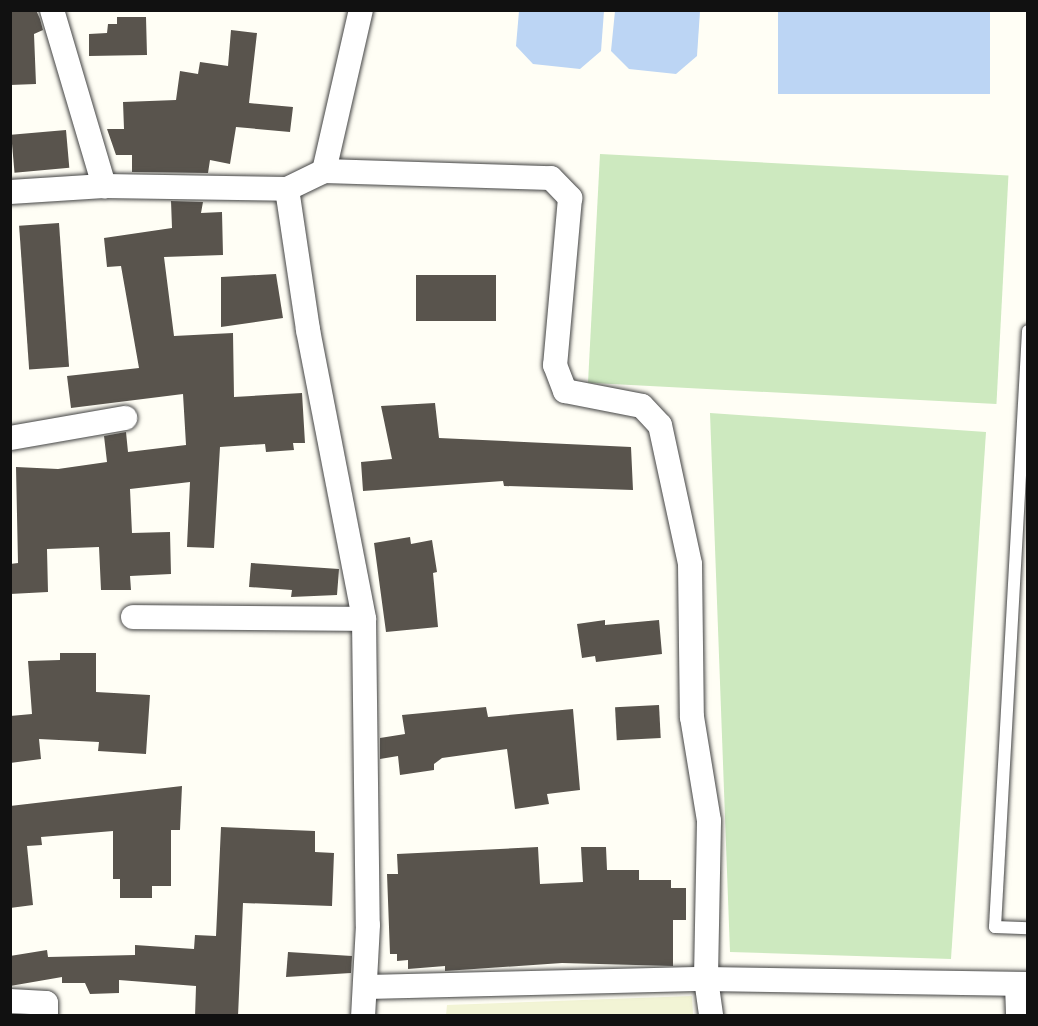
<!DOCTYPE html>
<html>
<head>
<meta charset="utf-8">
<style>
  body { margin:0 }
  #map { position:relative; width:1038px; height:1026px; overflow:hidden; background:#fffef5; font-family:"Libre Baskerville",serif }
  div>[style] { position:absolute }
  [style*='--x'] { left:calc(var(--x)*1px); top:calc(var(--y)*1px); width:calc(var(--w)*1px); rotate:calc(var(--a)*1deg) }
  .farmland>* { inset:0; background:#f2f4d5 }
  .green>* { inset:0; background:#cde9bf; transform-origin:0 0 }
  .water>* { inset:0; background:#bcd5f4; transform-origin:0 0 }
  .building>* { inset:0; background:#59544d; transform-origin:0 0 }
  .roads { filter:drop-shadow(0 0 2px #444) drop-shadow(0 0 2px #444) }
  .service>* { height:12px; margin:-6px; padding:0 6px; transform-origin:6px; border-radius:6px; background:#fff }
  .minor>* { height:24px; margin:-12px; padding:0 12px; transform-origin:12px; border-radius:12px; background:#fff }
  span { translate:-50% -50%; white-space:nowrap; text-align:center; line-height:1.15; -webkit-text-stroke:6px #fff; paint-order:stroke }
  .frame { position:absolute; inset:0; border:12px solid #111; pointer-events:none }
</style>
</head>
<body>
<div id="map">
  <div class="farmland">
    <div style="clip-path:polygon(692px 996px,693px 1015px,446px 1015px,447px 1005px)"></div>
  </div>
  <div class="green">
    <div style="left:600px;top:154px;width:409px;height:229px;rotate:3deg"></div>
    <div style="clip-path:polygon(710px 413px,986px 432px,951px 959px,730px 952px)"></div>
  </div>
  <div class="water">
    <div style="clip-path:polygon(519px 11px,604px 11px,601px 51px,580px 69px,533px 64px,516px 46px)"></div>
    <div style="clip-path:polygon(615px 11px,700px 11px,697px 56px,676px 74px,629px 69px,611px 51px)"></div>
    <div style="left:778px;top:11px;width:212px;height:83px"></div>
  </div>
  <div class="building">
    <div style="clip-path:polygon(10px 10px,36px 10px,40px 19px,43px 30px,34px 34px,36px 84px,10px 85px)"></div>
    <div style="clip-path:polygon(117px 17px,146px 17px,147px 55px,89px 56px,89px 34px,107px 33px,108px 24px,117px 24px)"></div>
    <div style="clip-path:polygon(231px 30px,257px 33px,249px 103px,293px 107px,290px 132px,236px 127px,230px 164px,210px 160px,208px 173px,132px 172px,132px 155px,116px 155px,107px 129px,124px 129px,123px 102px,176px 100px,180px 71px,198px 74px,200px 62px,228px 66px)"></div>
    <div style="left:66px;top:130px;width:38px;height:55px;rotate:85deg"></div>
    <div style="clip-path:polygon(171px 201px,203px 202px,201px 213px,222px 212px,223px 255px,164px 257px,174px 336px,233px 333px,234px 397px,302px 393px,305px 443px,293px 443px,294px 450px,266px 452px,265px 444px,220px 447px,214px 548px,187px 547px,190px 482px,130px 489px,132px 533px,170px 532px,171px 574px,130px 576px,131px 590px,101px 590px,99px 547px,47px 549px,48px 592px,10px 594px,10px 564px,18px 563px,16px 467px,58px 469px,107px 462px,104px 436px,126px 432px,128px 452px,186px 445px,183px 394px,71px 408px,67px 376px,139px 368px,121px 266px,107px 267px,104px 238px,172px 228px)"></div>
    <div style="left:59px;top:223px;width:144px;height:40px;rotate:86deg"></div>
    <div style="clip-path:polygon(276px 274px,283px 318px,221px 327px,221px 277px)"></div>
    <div style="left:496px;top:275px;width:46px;height:80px;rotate:90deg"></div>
    <div style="clip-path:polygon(435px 403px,439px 438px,631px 447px,633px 490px,504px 486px,503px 481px,363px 491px,361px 462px,392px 459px,381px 406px)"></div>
    <div style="clip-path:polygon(410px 537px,411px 544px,432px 540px,437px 572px,433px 573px,438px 627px,386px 632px,374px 543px)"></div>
    <div style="clip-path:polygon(251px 563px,339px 569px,337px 595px,291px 597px,292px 590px,249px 587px)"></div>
    <div style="clip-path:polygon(605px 620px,605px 625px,659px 620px,662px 654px,596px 662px,595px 656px,582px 658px,577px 624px)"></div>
    <div style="clip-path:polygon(60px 653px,96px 653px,96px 692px,150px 695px,146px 754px,98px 751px,99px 742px,39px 739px,41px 759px,10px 763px,10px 716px,32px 714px,28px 661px,60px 660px)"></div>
    <div style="left:659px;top:705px;width:33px;height:44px;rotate:87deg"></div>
    <div style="clip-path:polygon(486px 707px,488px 717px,573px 709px,580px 790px,547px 794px,549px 804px,515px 809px,507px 749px,442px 758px,434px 764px,434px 770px,400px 775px,398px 756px,380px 759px,380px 738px,405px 734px,402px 715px)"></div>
    <div style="clip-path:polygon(182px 786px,180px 830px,171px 830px,171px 886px,152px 886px,152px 898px,120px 898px,120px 879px,113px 879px,113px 831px,41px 837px,42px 845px,27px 846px,33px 905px,10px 908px,10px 806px)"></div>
    <div style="clip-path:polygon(221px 827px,315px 831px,315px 852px,334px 853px,332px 906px,243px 903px,238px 1016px,195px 1016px,196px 986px,119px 980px,119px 993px,90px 994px,85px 983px,62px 983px,62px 977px,10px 986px,10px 956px,47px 950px,48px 957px,135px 955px,135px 945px,194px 949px,195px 935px,216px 936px)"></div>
    <div style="clip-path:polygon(538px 847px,540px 884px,583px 882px,581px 847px,606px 847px,607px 870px,639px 870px,639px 880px,671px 880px,671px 888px,686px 888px,686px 920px,673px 920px,673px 966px,562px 963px,445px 971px,445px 966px,408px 969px,408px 960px,397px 961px,397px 954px,390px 954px,387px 874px,398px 874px,397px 854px)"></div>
    <div style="clip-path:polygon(288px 952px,352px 956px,351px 973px,286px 977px)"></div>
  </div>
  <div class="roads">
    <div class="service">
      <div style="--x:1028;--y:331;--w:597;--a:93.17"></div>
      <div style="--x:995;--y:927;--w:33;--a:2"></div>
    </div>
    <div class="minor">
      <div style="--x:52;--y:10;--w:184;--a:73.5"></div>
      <div style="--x:324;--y:171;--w:227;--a:1.8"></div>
      <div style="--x:551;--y:178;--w:28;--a:46"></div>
      <div style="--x:570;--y:198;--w:168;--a:95.1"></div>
      <div style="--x:555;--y:365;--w:28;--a:69"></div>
      <div style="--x:565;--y:391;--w:78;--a:11"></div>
      <div style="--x:642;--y:406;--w:26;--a:47"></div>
      <div style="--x:660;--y:425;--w:142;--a:77.8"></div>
      <div style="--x:690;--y:564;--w:153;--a:89.3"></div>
      <div style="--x:692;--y:717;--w:105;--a:80.7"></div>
      <div style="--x:709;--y:821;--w:158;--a:91.1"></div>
      <div style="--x:706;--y:979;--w:37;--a:82"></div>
      <div style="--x:287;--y:189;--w:143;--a:81.5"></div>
      <div style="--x:308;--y:330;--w:294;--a:79"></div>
      <div style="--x:364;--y:619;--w:306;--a:89.3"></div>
      <div style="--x:368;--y:925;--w:91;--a:93.1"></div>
      <div style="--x:10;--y:192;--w:94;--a:-3.7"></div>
      <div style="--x:104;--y:186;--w:183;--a:0.9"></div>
      <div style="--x:287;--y:189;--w:41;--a:-25.9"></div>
      <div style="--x:324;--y:171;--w:165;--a:-77.1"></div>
      <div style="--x:10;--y:438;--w:117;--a:-9.9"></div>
      <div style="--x:133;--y:617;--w:231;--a:0.5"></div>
      <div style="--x:1017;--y:984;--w:32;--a:88"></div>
      <div style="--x:367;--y:987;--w:339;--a:-1.4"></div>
      <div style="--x:706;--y:979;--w:322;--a:0.9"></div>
      <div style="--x:10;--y:1001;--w:36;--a:3"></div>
      <div style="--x:46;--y:1003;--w:13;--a:90"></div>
    </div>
  </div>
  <div class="frame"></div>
</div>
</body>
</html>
